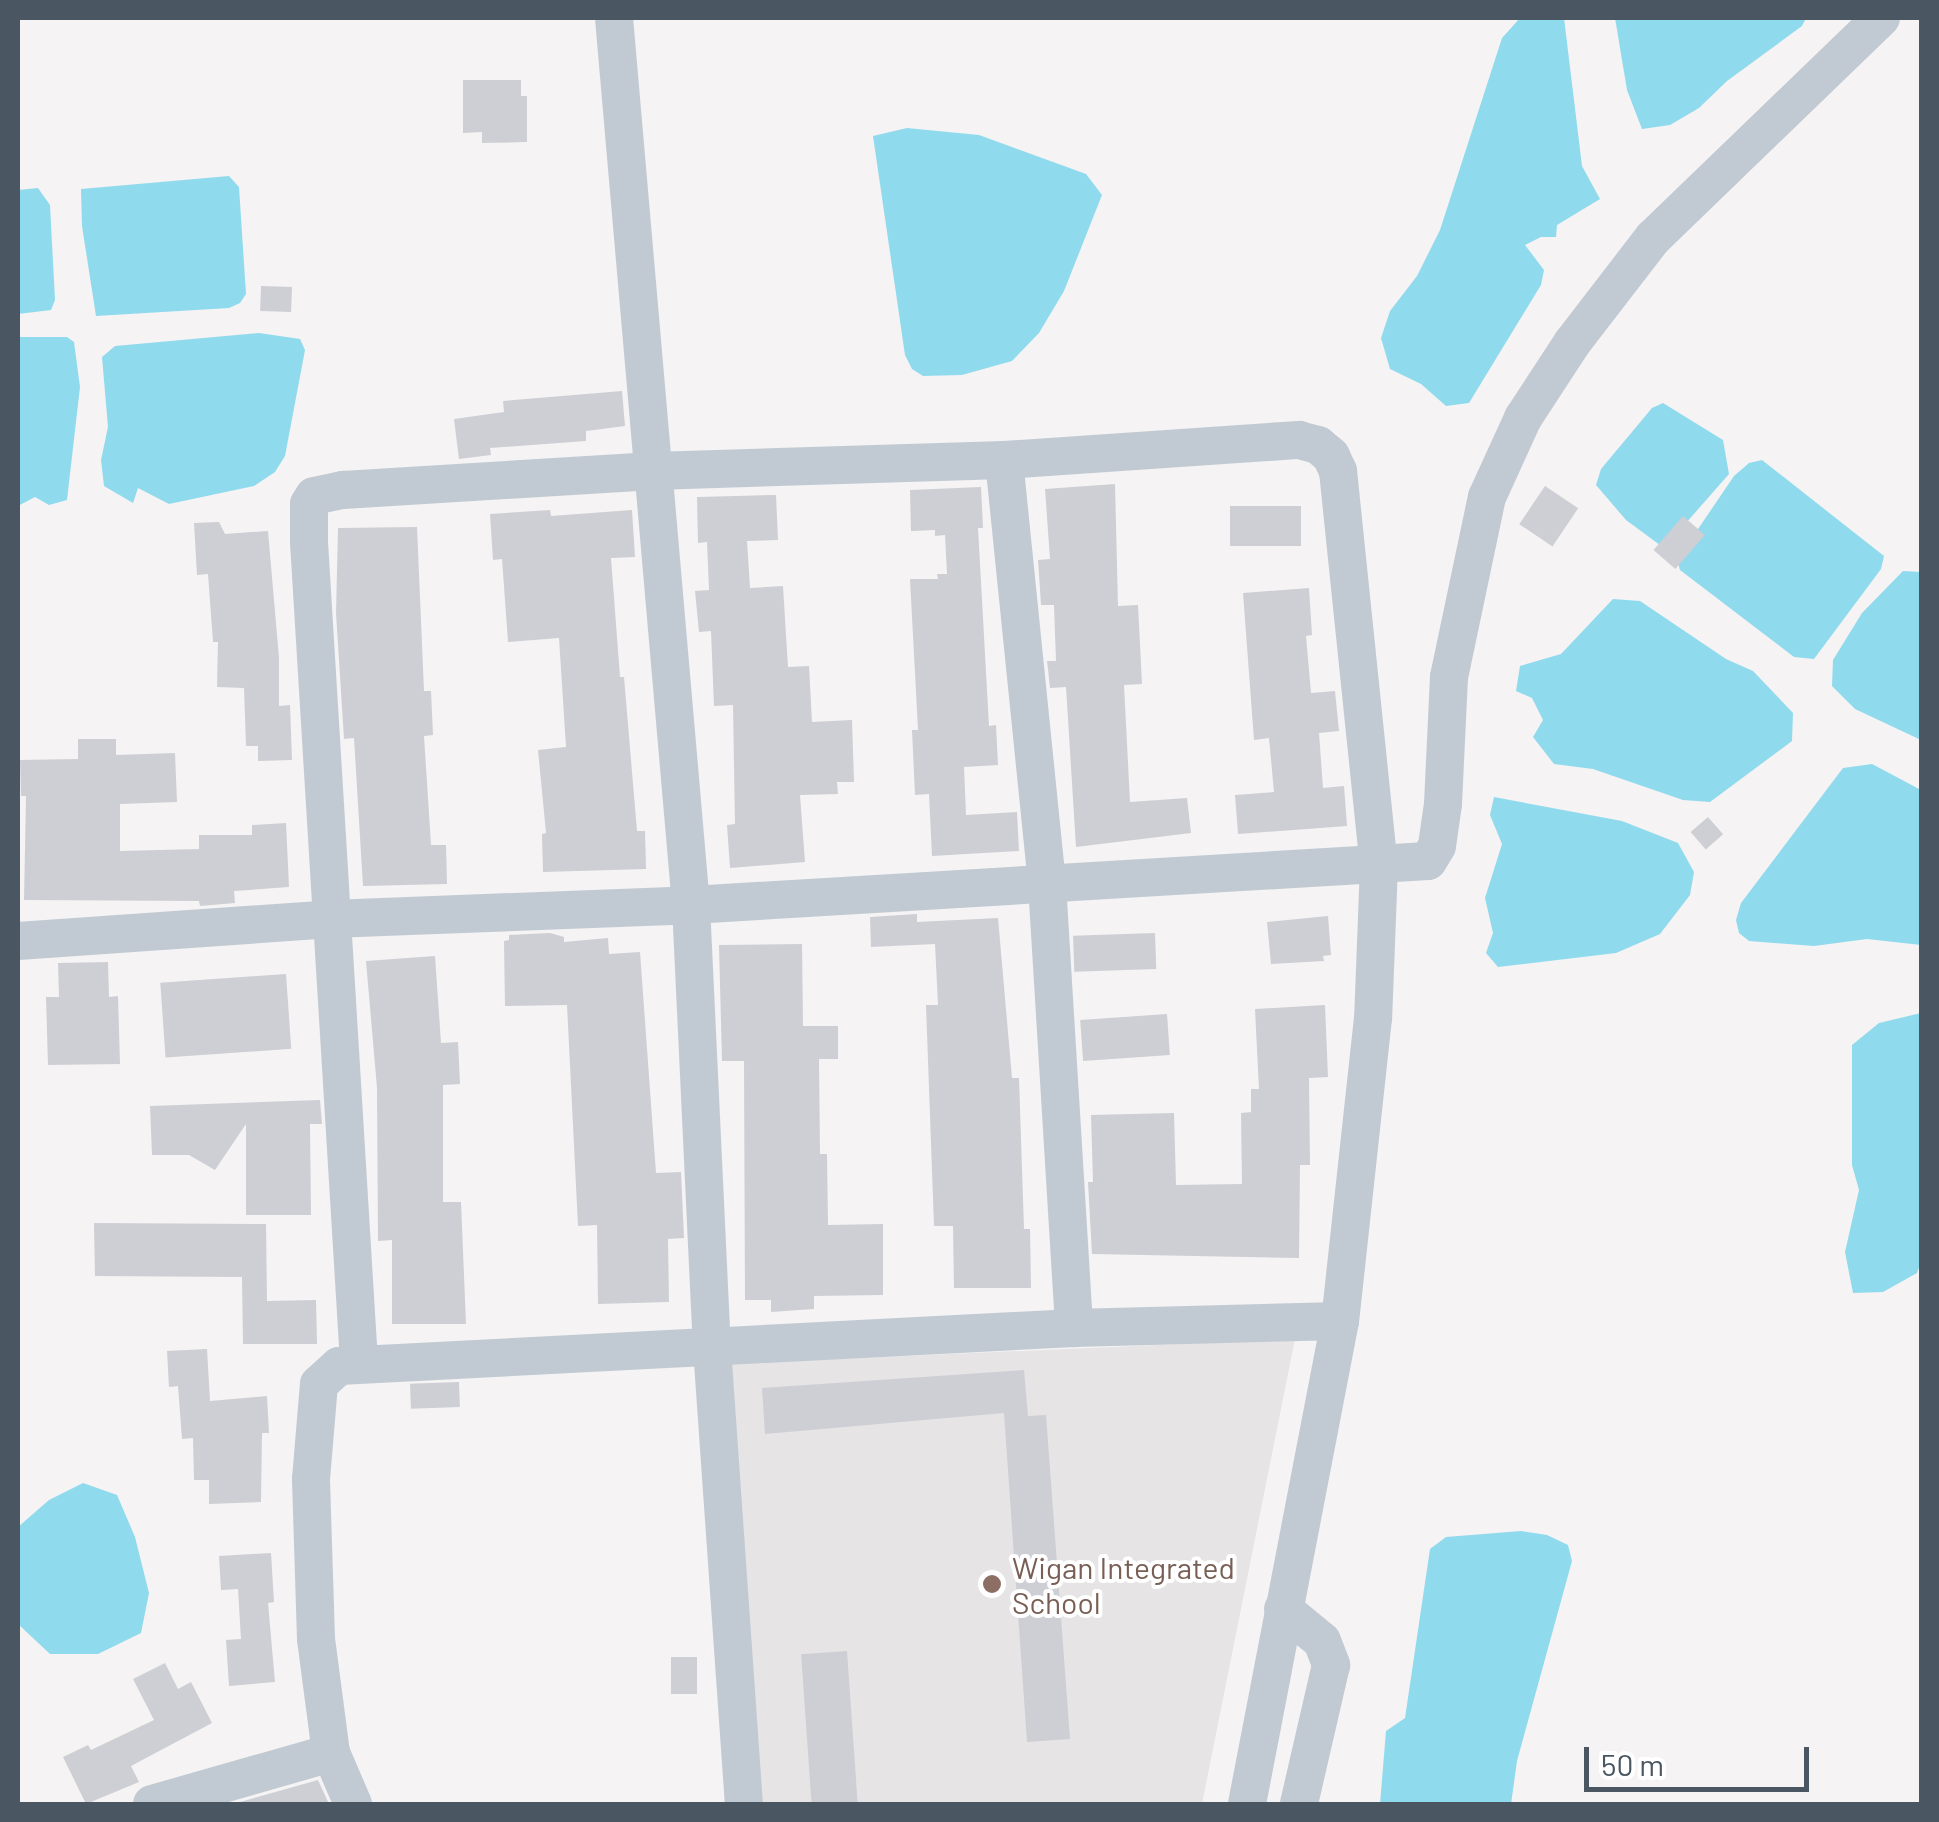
<!DOCTYPE html>
<html>
<head>
<meta charset="utf-8">
<style>
  body { margin:0 }
  #map { position:relative; width:1939px; height:1822px; overflow:hidden; background:#f5f3f3; font-family:Barlow,sans-serif }
  div>[style] { position:absolute }
  [style*='--x'] { left:calc(var(--x)*1px); top:calc(var(--y)*1px); width:calc(var(--w)*1px); rotate:calc(var(--a)*1deg) }
  .education>* { inset:0; background:#e6e4e5 }
  .water>* { inset:0; background:#90daee }
  .building>* { inset:0; background:#cdcfd5; transform-origin:0 0 }
  .minor>* { height:38px; margin:-19px; padding:0 19px; transform-origin:19px; border-radius:19px; background:#c1cad2 }
  .dots>* { width:28px; height:28px; translate:-50% -50%; box-sizing:border-box; border:5px solid #fff; border-radius:50% }
  span { translate:-50% -50%; white-space:nowrap; text-align:center; line-height:1.15; -webkit-text-stroke:8px #fff; paint-order:stroke }
  .education-label { font-size:30px; color:#785e54 }
  .left { translate:0 -50%; text-align:left }
  .frame { position:absolute; inset:0; border:20px solid #4a5661; pointer-events:none }
  .scale { position:absolute; left:1584px; top:1747px; width:225px; height:45px; box-sizing:border-box; border:5px solid #4a5661; border-top:0; padding-left:12px; font-size:30px; line-height:35px; white-space:nowrap; color:#4a5661; -webkit-text-stroke:8px #fff; paint-order:stroke }
</style>
</head>
<body>
<div id="map">
  <div class="education">
    <div style="clip-path:polygon(1295px 1339px,1202px 1804px,753px 1804px,722px 1364px)"></div>
  </div>
  <div class="water">
    <div style="clip-path:polygon(1520px 18px,1564px 18px,1582px 166px,1600px 199px,1557px 225px,1556px 237px,1541px 237px,1525px 245px,1544px 270px,1541px 285px,1469px 403px,1446px 406px,1421px 384px,1390px 369px,1381px 338px,1390px 311px,1417px 276px,1440px 230px,1502px 38px)"></div>
    <div style="clip-path:polygon(1615px 18px,1806px 18px,1802px 26px,1727px 81px,1699px 108px,1670px 125px,1642px 129px,1627px 90px)"></div>
    <div style="clip-path:polygon(907px 128px,979px 135px,1086px 174px,1102px 195px,1064px 291px,1039px 333px,1012px 361px,962px 375px,923px 376px,912px 369px,905px 355px,873px 136px)"></div>
    <div style="clip-path:polygon(229px 176px,239px 187px,246px 294px,240px 303px,229px 308px,96px 316px,82px 226px,81px 189px)"></div>
    <div style="clip-path:polygon(38px 188px,50px 205px,55px 300px,51px 310px,18px 314px,18px 190px)"></div>
    <div style="clip-path:polygon(259px 333px,300px 339px,305px 350px,285px 456px,275px 472px,254px 486px,169px 504px,138px 488px,133px 503px,104px 486px,101px 460px,108px 427px,102px 357px,115px 346px)"></div>
    <div style="clip-path:polygon(67px 337px,74px 342px,80px 387px,67px 500px,49px 505px,35px 497px,18px 506px,18px 337px)"></div>
    <div style="clip-path:polygon(1663px 403px,1723px 440px,1729px 474px,1664px 548px,1626px 520px,1596px 485px,1601px 469px,1652px 408px)"></div>
    <div style="clip-path:polygon(1762px 460px,1884px 556px,1881px 569px,1814px 659px,1794px 657px,1680px 570px,1677px 560px,1734px 476px,1749px 463px)"></div>
    <div style="clip-path:polygon(1903px 571px,1921px 572px,1921px 740px,1855px 709px,1832px 686px,1833px 660px,1862px 613px)"></div>
    <div style="clip-path:polygon(1613px 599px,1640px 601px,1726px 659px,1753px 671px,1793px 713px,1792px 741px,1710px 802px,1683px 800px,1593px 769px,1554px 764px,1533px 737px,1543px 720px,1532px 698px,1516px 691px,1520px 666px,1561px 654px)"></div>
    <div style="clip-path:polygon(1872px 764px,1921px 790px,1921px 945px,1867px 939px,1814px 946px,1749px 941px,1739px 933px,1736px 920px,1741px 903px,1843px 768px)"></div>
    <div style="clip-path:polygon(1494px 797px,1622px 821px,1678px 843px,1694px 872px,1690px 895px,1660px 934px,1616px 953px,1498px 967px,1486px 953px,1493px 933px,1485px 898px,1502px 844px,1490px 815px)"></div>
    <div style="clip-path:polygon(1921px 1013px,1921px 1262px,1917px 1273px,1883px 1292px,1853px 1293px,1845px 1252px,1859px 1190px,1852px 1165px,1852px 1045px,1879px 1023px)"></div>
    <div style="clip-path:polygon(83px 1483px,117px 1495px,135px 1537px,149px 1593px,141px 1633px,98px 1654px,50px 1654px,18px 1624px,18px 1527px,49px 1500px)"></div>
    <div style="clip-path:polygon(1521px 1531px,1547px 1535px,1568px 1545px,1572px 1561px,1517px 1761px,1511px 1804px,1380px 1804px,1386px 1731px,1405px 1718px,1430px 1549px,1446px 1537px)"></div>
  </div>
  <div class="building">
    <div style="clip-path:polygon(463px 80px,521px 80px,521px 96px,527px 96px,527px 142px,482px 143px,482px 132px,463px 133px)"></div>
    <div style="left:261px;top:286px;width:31px;height:25px;rotate:2deg"></div>
    <div style="clip-path:polygon(622px 391px,625px 426px,586px 431px,586px 441px,490px 448px,491px 455px,459px 459px,454px 419px,504px 412px,503px 401px)"></div>
    <div style="clip-path:polygon(1115px 484px,1118px 606px,1138px 605px,1142px 684px,1124px 685px,1130px 802px,1187px 798px,1191px 833px,1076px 847px,1066px 687px,1050px 688px,1048px 669px,1047px 661px,1056px 661px,1054px 605px,1041px 605px,1040px 589px,1038px 560px,1050px 559px,1045px 489px)"></div>
    <div style="left:1545px;top:486px;width:40px;height:46px;rotate:34deg"></div>
    <div style="clip-path:polygon(981px 487px,983px 528px,978px 528px,989px 726px,996px 725px,998px 765px,964px 767px,966px 815px,1017px 812px,1019px 851px,932px 856px,929px 794px,915px 795px,912px 730px,918px 730px,910px 579px,938px 579px,937px 574px,947px 574px,945px 535px,935px 536px,935px 530px,911px 531px,910px 490px)"></div>
    <div style="clip-path:polygon(776px 495px,778px 540px,747px 541px,750px 588px,783px 586px,788px 667px,809px 666px,812px 722px,852px 720px,854px 782px,837px 782px,838px 794px,800px 795px,805px 862px,730px 868px,727px 825px,735px 824px,733px 705px,714px 706px,711px 631px,699px 632px,695px 591px,709px 590px,707px 542px,698px 543px,697px 497px)"></div>
    <div style="left:1301px;top:506px;width:40px;height:71px;rotate:90deg"></div>
    <div style="clip-path:polygon(550px 510px,551px 516px,632px 510px,635px 557px,611px 558px,620px 677px,624px 677px,637px 831px,645px 831px,646px 869px,543px 872px,542px 834px,546px 833px,538px 750px,566px 747px,559px 638px,508px 642px,502px 559px,493px 560px,490px 514px)"></div>
    <div style="left:1683px;top:516px;width:29px;height:45px;rotate:41deg"></div>
    <div style="clip-path:polygon(219px 522px,225px 534px,268px 531px,279px 658px,279px 706px,290px 705px,292px 760px,258px 761px,258px 746px,246px 746px,244px 688px,217px 687px,218px 642px,213px 642px,208px 574px,197px 575px,194px 523px)"></div>
    <div style="clip-path:polygon(417px 527px,424px 691px,431px 691px,433px 735px,424px 736px,431px 845px,446px 845px,447px 884px,363px 886px,354px 738px,344px 739px,336px 613px,338px 528px)"></div>
    <div style="clip-path:polygon(1309px 588px,1312px 635px,1306px 636px,1311px 693px,1335px 691px,1339px 731px,1319px 733px,1323px 788px,1344px 786px,1347px 826px,1238px 834px,1235px 795px,1274px 792px,1269px 738px,1254px 740px,1243px 593px)"></div>
    <div style="clip-path:polygon(78px 739px,116px 739px,116px 755px,175px 753px,177px 802px,120px 804px,120px 851px,199px 849px,199px 835px,252px 835px,252px 825px,286px 823px,289px 887px,234px 891px,235px 903px,200px 906px,199px 901px,24px 900px,26px 796px,21px 796px,20px 760px,78px 759px)"></div>
    <div style="left:1708px;top:817px;width:23px;height:23px;rotate:49deg"></div>
    <div style="clip-path:polygon(917px 914px,917px 922px,998px 918px,1012px 1078px,1019px 1078px,1024px 1229px,1030px 1229px,1031px 1288px,954px 1288px,953px 1226px,934px 1226px,926px 1005px,938px 1005px,935px 944px,871px 947px,870px 917px)"></div>
    <div style="clip-path:polygon(1328px 916px,1331px 955px,1323px 956px,1324px 961px,1271px 964px,1267px 922px)"></div>
    <div style="clip-path:polygon(550px 933px,564px 937px,564px 942px,608px 938px,609px 954px,640px 952px,656px 1173px,681px 1172px,684px 1238px,668px 1239px,669px 1302px,598px 1304px,597px 1225px,578px 1226px,567px 1005px,505px 1006px,504px 941px,509px 940px,509px 935px)"></div>
    <div style="left:1155px;top:933px;width:36px;height:82px;rotate:88deg"></div>
    <div style="clip-path:polygon(802px 944px,803px 1026px,838px 1026px,838px 1059px,819px 1059px,820px 1154px,827px 1154px,828px 1225px,883px 1224px,883px 1295px,814px 1296px,814px 1309px,771px 1312px,771px 1300px,745px 1300px,744px 1061px,722px 1061px,719px 945px)"></div>
    <div style="clip-path:polygon(435px 956px,441px 1043px,458px 1042px,460px 1084px,443px 1085px,443px 1202px,461px 1202px,466px 1324px,392px 1324px,392px 1240px,378px 1241px,377px 1088px,366px 961px)"></div>
    <div style="clip-path:polygon(108px 962px,109px 997px,118px 996px,120px 1064px,48px 1065px,46px 997px,59px 997px,58px 963px)"></div>
    <div style="left:286px;top:974px;width:75px;height:126px;rotate:86deg"></div>
    <div style="clip-path:polygon(1325px 1005px,1328px 1077px,1309px 1078px,1310px 1165px,1300px 1165px,1299px 1258px,1092px 1254px,1088px 1182px,1093px 1182px,1091px 1115px,1174px 1113px,1176px 1185px,1242px 1184px,1241px 1113px,1251px 1112px,1251px 1089px,1259px 1089px,1255px 1009px)"></div>
    <div style="left:1167px;top:1014px;width:41px;height:87px;rotate:86deg"></div>
    <div style="clip-path:polygon(320px 1100px,322px 1124px,310px 1124px,311px 1215px,246px 1215px,246px 1124px,215px 1170px,189px 1155px,152px 1155px,150px 1106px)"></div>
    <div style="clip-path:polygon(94px 1223px,266px 1224px,267px 1301px,316px 1300px,317px 1344px,243px 1344px,242px 1277px,95px 1276px)"></div>
    <div style="clip-path:polygon(207px 1349px,210px 1401px,267px 1396px,269px 1433px,262px 1433px,261px 1502px,209px 1504px,209px 1480px,194px 1480px,193px 1438px,182px 1439px,178px 1386px,169px 1387px,167px 1351px)"></div>
    <div style="clip-path:polygon(1024px 1370px,1028px 1416px,1046px 1415px,1070px 1739px,1027px 1742px,1004px 1413px,765px 1434px,762px 1388px)"></div>
    <div style="left:459px;top:1382px;width:25px;height:49px;rotate:88deg"></div>
    <div style="clip-path:polygon(271px 1553px,274px 1602px,268px 1603px,275px 1682px,229px 1686px,226px 1640px,241px 1639px,238px 1589px,221px 1590px,219px 1556px)"></div>
    <div style="left:847px;top:1651px;width:153px;height:46px;rotate:86deg"></div>
    <div style="left:671px;top:1657px;width:26px;height:37px"></div>
    <div style="clip-path:polygon(165px 1663px,178px 1689px,191px 1682px,212px 1723px,131px 1766px,139px 1782px,86px 1804px,63px 1757px,88px 1745px,91px 1750px,154px 1720px,133px 1679px)"></div>
    <div style="clip-path:polygon(318px 1780px,329px 1804px,233px 1804px)"></div>
  </div>
  <div class="minor">
    <div style="--x:614;--y:18;--w:890;--a:85.04"></div>
    <div style="--x:691;--y:905;--w:443;--a:87.3"></div>
    <div style="--x:712;--y:1348;--w:457;--a:86"></div>
    <div style="--x:1004;--y:460;--w:426;--a:84.2"></div>
    <div style="--x:1047;--y:884;--w:445;--a:86.5"></div>
    <div style="--x:18;--y:941;--w:314;--a:-4"></div>
    <div style="--x:331;--y:919;--w:360;--a:-2.2"></div>
    <div style="--x:691;--y:905;--w:738;--a:-3.42"></div>
    <div style="--x:1428;--y:861;--w:17;--a:-59"></div>
    <div style="--x:1437;--y:846;--w:42;--a:-81.9"></div>
    <div style="--x:1443;--y:804;--w:127;--a:-87.3"></div>
    <div style="--x:1449;--y:677;--w:184;--a:-78.1"></div>
    <div style="--x:1487;--y:497;--w:87;--a:-65.5"></div>
    <div style="--x:1523;--y:418;--w:90;--a:-56.8"></div>
    <div style="--x:1572;--y:343;--w:133;--a:-52.4"></div>
    <div style="--x:1653;--y:238;--w:317;--a:-44"></div>
    <div style="--x:359;--y:1362;--w:823;--a:-93.49"></div>
    <div style="--x:309;--y:541;--w:37;--a:-90"></div>
    <div style="--x:309;--y:504;--w:9;--a:-58"></div>
    <div style="--x:314;--y:496;--w:30;--a:-12"></div>
    <div style="--x:343;--y:490;--w:311;--a:-3.5"></div>
    <div style="--x:653;--y:471;--w:351;--a:-1.8"></div>
    <div style="--x:1004;--y:460;--w:296;--a:-3.9"></div>
    <div style="--x:1299;--y:440;--w:20;--a:15"></div>
    <div style="--x:1318;--y:445;--w:17;--a:40"></div>
    <div style="--x:1331;--y:456;--w:17;--a:65"></div>
    <div style="--x:1338;--y:471;--w:396;--a:84.1"></div>
    <div style="--x:1379;--y:865;--w:153;--a:92.2"></div>
    <div style="--x:1373;--y:1018;--w:305;--a:96.2"></div>
    <div style="--x:1340;--y:1321;--w:492;--a:100.9"></div>
    <div style="--x:1283;--y:1609;--w:50;--a:39.4"></div>
    <div style="--x:1322;--y:1641;--w:26;--a:69"></div>
    <div style="--x:1331;--y:1665;--w:143;--a:103"></div>
    <div style="--x:152;--y:1804;--w:186;--a:-15.9"></div>
    <div style="--x:353;--y:1804;--w:56;--a:-113.3"></div>
    <div style="--x:331;--y:1753;--w:115;--a:-97.5"></div>
    <div style="--x:316;--y:1639;--w:160;--a:-91.8"></div>
    <div style="--x:311;--y:1479;--w:95;--a:-85.2"></div>
    <div style="--x:319;--y:1384;--w:27;--a:-42"></div>
    <div style="--x:339;--y:1366;--w:736;--a:-2.96"></div>
    <div style="--x:1074;--y:1328;--w:266;--a:-1.5"></div>
  </div>
  <div class="dots">
    <div style="left:992px;top:1584px;background:#8d6e63"></div>
  </div>
  <div class="education-label">
    <span class="left" style="left:1012px;top:1584px">Wigan Integrated<br>School</span>
  </div>
  <div class="frame"></div>
  <div class="scale">50 m</div>
</div>
</body>
</html>
